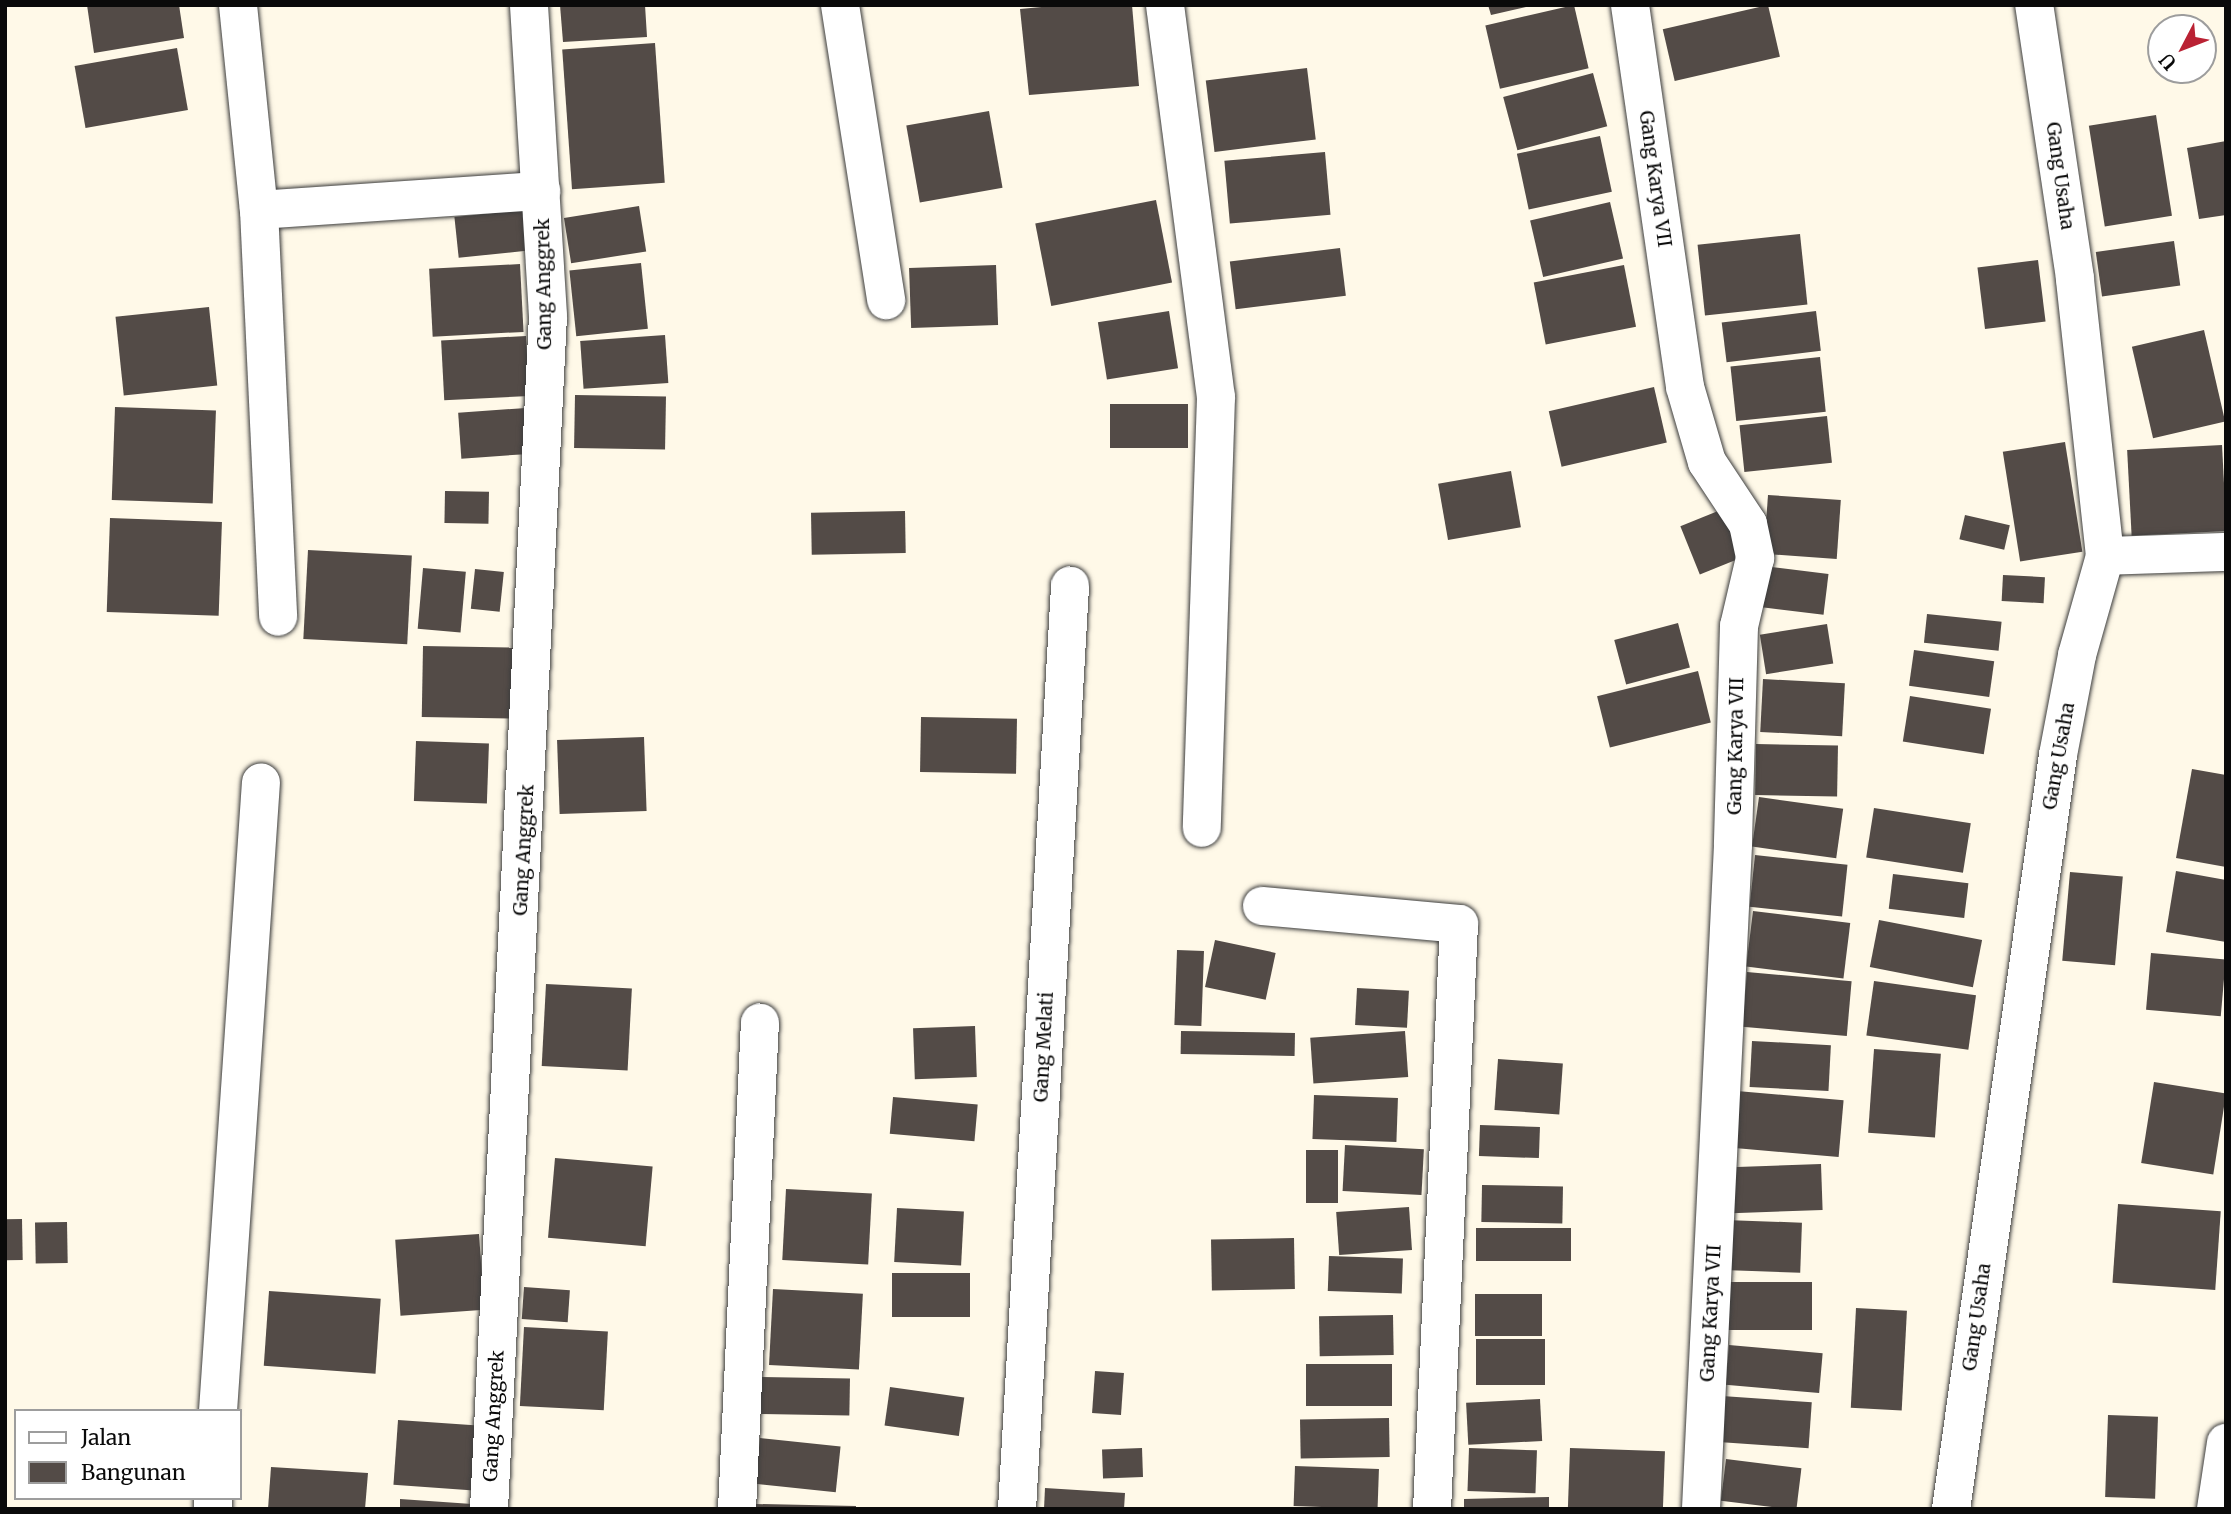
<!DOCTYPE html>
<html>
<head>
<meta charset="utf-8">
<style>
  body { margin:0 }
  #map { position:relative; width:2231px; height:1514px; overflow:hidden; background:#fff9e8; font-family:Merriweather,serif }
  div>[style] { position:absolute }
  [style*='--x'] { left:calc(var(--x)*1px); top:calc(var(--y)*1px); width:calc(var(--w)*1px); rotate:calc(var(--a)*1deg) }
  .building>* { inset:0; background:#534b47; transform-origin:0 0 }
  .roads { filter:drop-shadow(0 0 2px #3d3d3d) drop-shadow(0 0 2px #3d3d3d) }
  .minor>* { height:38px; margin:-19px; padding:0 19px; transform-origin:19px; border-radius:19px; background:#fff }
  span { translate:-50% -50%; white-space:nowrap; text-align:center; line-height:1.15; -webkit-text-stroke:7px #fff; paint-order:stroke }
  .street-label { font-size:19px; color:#0a0a0a }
  .frame { position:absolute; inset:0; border:7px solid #0a0a0a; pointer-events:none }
  .legend { position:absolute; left:14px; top:1409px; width:228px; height:91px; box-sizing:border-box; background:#fff; border:2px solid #9d9d9d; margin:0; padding:9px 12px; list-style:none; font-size:21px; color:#0a0a0a }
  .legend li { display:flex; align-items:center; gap:14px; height:35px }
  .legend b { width:35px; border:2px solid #9d9d9d }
  .north { position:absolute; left:2147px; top:14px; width:70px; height:70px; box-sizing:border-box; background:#fff; border:2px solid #9d9d9d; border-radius:50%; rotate:228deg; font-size:19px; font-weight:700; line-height:28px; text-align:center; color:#0a0a0a }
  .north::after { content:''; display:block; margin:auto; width:24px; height:32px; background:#ba2234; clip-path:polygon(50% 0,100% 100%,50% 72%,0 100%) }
</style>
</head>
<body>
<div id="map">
  <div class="building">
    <div style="clip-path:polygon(87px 5px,179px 5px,184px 38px,94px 53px)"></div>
    <div style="clip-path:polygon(560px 5px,645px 5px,647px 37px,563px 42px)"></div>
    <div style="clip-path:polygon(1063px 5px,1132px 5px,1139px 86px,1029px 95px,1020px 9px)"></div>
    <div style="clip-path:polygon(1488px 5px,1530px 5px,1530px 6px,1491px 15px)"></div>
    <div style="left:1574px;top:5px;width:65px;height:91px;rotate:77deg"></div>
    <div style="left:1768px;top:5px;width:53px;height:108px;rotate:77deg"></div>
    <div style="left:655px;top:43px;width:140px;height:93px;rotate:86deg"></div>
    <div style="left:177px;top:48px;width:63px;height:104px;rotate:80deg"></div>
    <div style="left:1307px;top:68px;width:72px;height:102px;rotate:83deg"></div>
    <div style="left:1593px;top:73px;width:55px;height:93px;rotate:75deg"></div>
    <div style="left:989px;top:111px;width:78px;height:84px;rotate:80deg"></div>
    <div style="left:2156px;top:115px;width:102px;height:68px;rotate:81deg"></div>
    <div style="left:1600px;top:136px;width:57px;height:85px;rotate:78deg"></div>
    <div style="clip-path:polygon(2226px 141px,2226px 215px,2199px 219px,2187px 148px)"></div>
    <div style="left:1325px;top:152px;width:63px;height:101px;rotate:85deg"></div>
    <div style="left:1156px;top:200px;width:84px;height:123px;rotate:79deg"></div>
    <div style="left:1610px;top:202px;width:58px;height:82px;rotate:77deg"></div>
    <div style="left:639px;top:206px;width:46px;height:76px;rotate:81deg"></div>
    <div style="left:531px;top:209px;width:41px;height:77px;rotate:84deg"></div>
    <div style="left:1800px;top:234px;width:71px;height:103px;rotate:84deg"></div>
    <div style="left:2174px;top:241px;width:45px;height:79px;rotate:82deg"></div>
    <div style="left:1340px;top:248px;width:48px;height:111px;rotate:83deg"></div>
    <div style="left:2038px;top:260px;width:62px;height:61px;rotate:83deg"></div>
    <div style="left:641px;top:263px;width:66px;height:72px;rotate:84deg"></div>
    <div style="left:520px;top:264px;width:68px;height:91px;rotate:87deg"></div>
    <div style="left:996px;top:265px;width:60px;height:87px;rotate:88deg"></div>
    <div style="left:1624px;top:265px;width:63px;height:92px;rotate:79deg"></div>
    <div style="left:209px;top:307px;width:79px;height:94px;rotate:84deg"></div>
    <div style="left:1169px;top:311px;width:58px;height:72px;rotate:81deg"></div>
    <div style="left:1816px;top:311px;width:40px;height:95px;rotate:83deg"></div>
    <div style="left:2204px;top:330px;width:94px;height:74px;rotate:77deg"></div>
    <div style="left:665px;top:335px;width:48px;height:85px;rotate:86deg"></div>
    <div style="left:526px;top:336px;width:60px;height:85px;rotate:87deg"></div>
    <div style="left:1820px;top:357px;width:55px;height:90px;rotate:84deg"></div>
    <div style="left:1654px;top:387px;width:57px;height:108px;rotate:77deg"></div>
    <div style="left:575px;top:395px;width:91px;height:53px;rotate:1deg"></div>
    <div style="left:1188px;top:404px;width:44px;height:78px;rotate:90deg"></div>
    <div style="left:115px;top:407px;width:101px;height:93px;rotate:2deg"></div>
    <div style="left:526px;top:408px;width:46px;height:68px;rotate:86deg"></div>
    <div style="left:1827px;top:416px;width:47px;height:88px;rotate:84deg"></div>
    <div style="left:2065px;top:442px;width:111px;height:63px;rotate:81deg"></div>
    <div style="left:2222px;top:445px;width:86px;height:95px;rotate:87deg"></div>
    <div style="left:1511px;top:471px;width:57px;height:74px;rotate:80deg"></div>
    <div style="left:445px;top:491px;width:44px;height:32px;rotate:1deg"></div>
    <div style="left:1768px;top:495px;width:73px;height:59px;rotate:4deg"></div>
    <div style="left:1723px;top:509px;width:52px;height:46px;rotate:68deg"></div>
    <div style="left:905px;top:511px;width:42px;height:94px;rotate:89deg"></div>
    <div style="left:1965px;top:515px;width:46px;height:25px;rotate:13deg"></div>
    <div style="left:110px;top:518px;width:112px;height:94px;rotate:2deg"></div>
    <div style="left:308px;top:550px;width:104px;height:89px;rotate:3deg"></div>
    <div style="left:1763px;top:566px;width:66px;height:41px;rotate:7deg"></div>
    <div style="left:423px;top:568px;width:43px;height:61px;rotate:5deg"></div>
    <div style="left:475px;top:569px;width:29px;height:40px;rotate:6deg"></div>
    <div style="left:2003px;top:575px;width:42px;height:26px;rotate:3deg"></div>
    <div style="left:1927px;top:614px;width:75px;height:29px;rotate:6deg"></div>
    <div style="left:1678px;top:623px;width:46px;height:66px;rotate:75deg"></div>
    <div style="left:1827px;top:624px;width:40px;height:68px;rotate:81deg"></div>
    <div style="left:423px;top:646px;width:90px;height:71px;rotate:1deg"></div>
    <div style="left:1914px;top:650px;width:81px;height:36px;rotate:8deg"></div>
    <div style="left:1698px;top:671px;width:53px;height:104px;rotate:76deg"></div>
    <div style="left:1763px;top:679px;width:82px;height:53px;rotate:3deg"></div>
    <div style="left:1910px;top:696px;width:82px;height:46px;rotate:9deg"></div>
    <div style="left:921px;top:717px;width:96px;height:55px;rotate:1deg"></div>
    <div style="left:644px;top:737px;width:74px;height:87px;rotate:88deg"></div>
    <div style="left:416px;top:741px;width:73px;height:60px;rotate:2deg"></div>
    <div style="left:1756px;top:744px;width:82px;height:51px;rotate:1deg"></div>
    <div style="clip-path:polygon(2192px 769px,2226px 775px,2226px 867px,2176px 858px)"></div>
    <div style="left:1759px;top:797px;width:85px;height:50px;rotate:8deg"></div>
    <div style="left:1874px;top:808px;width:98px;height:50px;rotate:9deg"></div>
    <div style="left:1755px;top:855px;width:93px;height:52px;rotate:6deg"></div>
    <div style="clip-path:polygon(2176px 871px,2226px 880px,2226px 942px,2166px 932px)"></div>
    <div style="left:2070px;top:872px;width:53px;height:89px;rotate:5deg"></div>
    <div style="left:1893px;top:874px;width:76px;height:35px;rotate:7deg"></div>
    <div style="left:1753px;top:911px;width:98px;height:56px;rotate:7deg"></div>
    <div style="left:1879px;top:920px;width:105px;height:48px;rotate:11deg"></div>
    <div style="left:1215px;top:940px;width:62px;height:48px;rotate:12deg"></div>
    <div style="left:1177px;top:950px;width:27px;height:75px;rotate:2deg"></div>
    <div style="left:2151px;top:953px;width:75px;height:57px;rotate:5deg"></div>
    <div style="left:1747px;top:972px;width:105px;height:55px;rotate:5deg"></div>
    <div style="left:1874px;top:981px;width:103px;height:55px;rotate:8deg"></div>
    <div style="left:546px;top:984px;width:86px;height:82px;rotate:3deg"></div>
    <div style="left:1357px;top:988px;width:52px;height:37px;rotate:3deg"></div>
    <div style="left:975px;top:1026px;width:51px;height:62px;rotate:88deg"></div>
    <div style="left:1181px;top:1031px;width:114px;height:23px;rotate:1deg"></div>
    <div style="left:1405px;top:1031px;width:46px;height:95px;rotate:86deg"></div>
    <div style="left:1752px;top:1041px;width:79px;height:46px;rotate:3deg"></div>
    <div style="left:1874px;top:1049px;width:67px;height:84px;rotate:4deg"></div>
    <div style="left:1498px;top:1059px;width:65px;height:51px;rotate:4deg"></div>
    <div style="left:2154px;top:1082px;width:73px;height:82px;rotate:9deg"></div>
    <div style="left:1737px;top:1091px;width:107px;height:57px;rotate:5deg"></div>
    <div style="left:1314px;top:1095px;width:84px;height:44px;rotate:2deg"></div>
    <div style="left:893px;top:1097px;width:85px;height:37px;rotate:5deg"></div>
    <div style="left:1480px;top:1125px;width:60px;height:31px;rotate:2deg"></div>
    <div style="left:1345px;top:1145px;width:79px;height:46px;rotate:3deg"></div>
    <div style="left:1338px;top:1150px;width:53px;height:32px;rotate:90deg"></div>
    <div style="left:555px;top:1158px;width:98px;height:80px;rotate:5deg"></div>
    <div style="left:1821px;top:1164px;width:46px;height:91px;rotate:88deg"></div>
    <div style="left:1482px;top:1185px;width:81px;height:37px;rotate:1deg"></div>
    <div style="left:786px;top:1189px;width:86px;height:71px;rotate:3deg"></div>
    <div style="left:2118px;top:1204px;width:103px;height:79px;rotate:4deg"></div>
    <div style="left:1409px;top:1207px;width:43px;height:73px;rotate:86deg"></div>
    <div style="left:897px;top:1208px;width:67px;height:54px;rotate:3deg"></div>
    <div style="left:22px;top:1219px;width:41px;height:17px;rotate:89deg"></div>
    <div style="left:1725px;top:1220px;width:77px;height:50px;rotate:2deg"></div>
    <div style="left:67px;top:1222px;width:41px;height:32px;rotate:89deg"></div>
    <div style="left:1571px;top:1228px;width:33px;height:95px;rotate:90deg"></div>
    <div style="left:479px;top:1234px;width:76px;height:84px;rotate:86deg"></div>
    <div style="left:1294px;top:1238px;width:51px;height:83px;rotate:89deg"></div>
    <div style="left:1329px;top:1256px;width:74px;height:35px;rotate:2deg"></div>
    <div style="left:892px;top:1273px;width:78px;height:44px"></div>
    <div style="left:1725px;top:1282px;width:87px;height:48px"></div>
    <div style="left:524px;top:1287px;width:46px;height:32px;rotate:4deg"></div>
    <div style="left:773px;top:1289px;width:90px;height:76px;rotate:3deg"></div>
    <div style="left:269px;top:1291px;width:112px;height:75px;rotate:4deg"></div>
    <div style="left:1475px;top:1294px;width:67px;height:42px"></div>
    <div style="left:1856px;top:1308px;width:51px;height:100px;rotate:3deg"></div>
    <div style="left:1393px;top:1315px;width:40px;height:74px;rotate:89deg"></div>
    <div style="left:524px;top:1327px;width:84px;height:79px;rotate:3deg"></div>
    <div style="left:1476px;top:1339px;width:69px;height:46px"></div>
    <div style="left:1729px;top:1345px;width:94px;height:40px;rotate:5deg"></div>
    <div style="left:1392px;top:1364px;width:42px;height:86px;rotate:90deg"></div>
    <div style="left:1095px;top:1371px;width:29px;height:42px;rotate:4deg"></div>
    <div style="left:761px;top:1377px;width:89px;height:37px;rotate:1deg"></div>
    <div style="left:890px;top:1387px;width:75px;height:39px;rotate:8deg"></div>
    <div style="left:1722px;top:1396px;width:90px;height:46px;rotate:4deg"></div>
    <div style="left:1540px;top:1399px;width:42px;height:74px;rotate:87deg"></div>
    <div style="left:2108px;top:1415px;width:50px;height:82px;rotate:2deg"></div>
    <div style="left:1389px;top:1418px;width:39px;height:89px;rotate:89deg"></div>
    <div style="left:398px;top:1420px;width:91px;height:65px;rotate:4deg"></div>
    <div style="left:760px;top:1438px;width:81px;height:46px;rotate:6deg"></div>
    <div style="left:1142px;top:1448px;width:29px;height:40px;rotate:88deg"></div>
    <div style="left:1469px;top:1448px;width:68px;height:43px;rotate:2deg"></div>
    <div style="left:1570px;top:1448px;width:95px;height:61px;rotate:2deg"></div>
    <div style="left:1726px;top:1459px;width:76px;height:42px;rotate:7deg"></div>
    <div style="left:1295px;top:1466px;width:84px;height:40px;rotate:2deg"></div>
    <div style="clip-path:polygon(271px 1467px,368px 1473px,365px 1509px,268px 1509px)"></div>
    <div style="clip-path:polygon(1045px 1488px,1125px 1493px,1124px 1509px,1044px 1509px)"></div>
    <div style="clip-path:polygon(1549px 1497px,1549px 1509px,1464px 1509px,1464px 1499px)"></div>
    <div style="clip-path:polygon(400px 1499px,472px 1504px,472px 1509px,400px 1509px)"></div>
    <div style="clip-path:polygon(756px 1504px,856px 1506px,856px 1509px,756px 1509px)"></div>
  </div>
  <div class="roads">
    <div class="minor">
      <div style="--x:238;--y:5;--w:206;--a:84.2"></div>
      <div style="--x:259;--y:210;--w:407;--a:87.3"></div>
      <div style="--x:840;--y:5;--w:299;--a:81.1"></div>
      <div style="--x:1165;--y:5;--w:395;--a:82.6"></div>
      <div style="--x:1216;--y:397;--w:431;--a:91.9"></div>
      <div style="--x:1630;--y:5;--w:386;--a:81.8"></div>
      <div style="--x:1685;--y:387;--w:78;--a:73.7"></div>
      <div style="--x:1707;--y:462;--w:74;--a:56.5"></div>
      <div style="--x:1748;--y:524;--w:35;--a:78"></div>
      <div style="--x:1755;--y:558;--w:70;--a:103.2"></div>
      <div style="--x:1739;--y:626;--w:219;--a:91.6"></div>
      <div style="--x:1733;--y:845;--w:665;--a:92.76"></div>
      <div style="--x:259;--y:210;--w:283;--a:-3.9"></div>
      <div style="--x:2105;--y:556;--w:121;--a:-1.9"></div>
      <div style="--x:1262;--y:906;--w:198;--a:5.2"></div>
      <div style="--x:1459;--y:924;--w:586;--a:92.64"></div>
      <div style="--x:218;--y:1411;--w:630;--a:-86.09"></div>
      <div style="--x:213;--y:1509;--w:11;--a:-90"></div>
      <div style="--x:489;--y:1509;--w:1194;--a:-87.17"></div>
      <div style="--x:548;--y:316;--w:312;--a:-93.5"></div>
      <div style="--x:737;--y:1509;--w:487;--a:-87.3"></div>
      <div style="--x:1017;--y:1509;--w:925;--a:-86.71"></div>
      <div style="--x:1951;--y:1509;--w:762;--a:-81.92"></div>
      <div style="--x:2058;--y:755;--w:102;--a:-79.2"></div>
      <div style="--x:2077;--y:655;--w:103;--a:-74.2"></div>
      <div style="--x:2105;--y:556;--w:280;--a:-96.2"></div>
      <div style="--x:2075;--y:278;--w:276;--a:-98.5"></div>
      <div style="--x:2216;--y:1509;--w:67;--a:-81.4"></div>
    </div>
  </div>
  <div class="street-label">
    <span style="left:2060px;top:176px;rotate:82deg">Gang Usaha</span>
    <span style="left:1655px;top:179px;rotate:82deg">Gang Karya VII</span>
    <span style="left:544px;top:284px;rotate:-91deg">Gang Anggrek</span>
    <span style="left:1736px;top:746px;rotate:-89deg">Gang Karya VII</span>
    <span style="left:2059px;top:756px;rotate:-80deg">Gang Usaha</span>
    <span style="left:524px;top:850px;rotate:-87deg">Gang Anggrek</span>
    <span style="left:1044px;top:1047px;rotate:-87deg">Gang Melati</span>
    <span style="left:1711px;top:1313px;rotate:-87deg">Gang Karya VII</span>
    <span style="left:1977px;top:1317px;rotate:-82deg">Gang Usaha</span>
    <span style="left:494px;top:1416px;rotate:-87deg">Gang Anggrek</span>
  </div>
  <div class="frame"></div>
  <ul class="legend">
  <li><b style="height:9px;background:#fff"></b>Jalan</li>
  <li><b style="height:19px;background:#534b47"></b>Bangunan</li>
  </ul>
  <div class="north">U</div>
</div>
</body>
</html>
